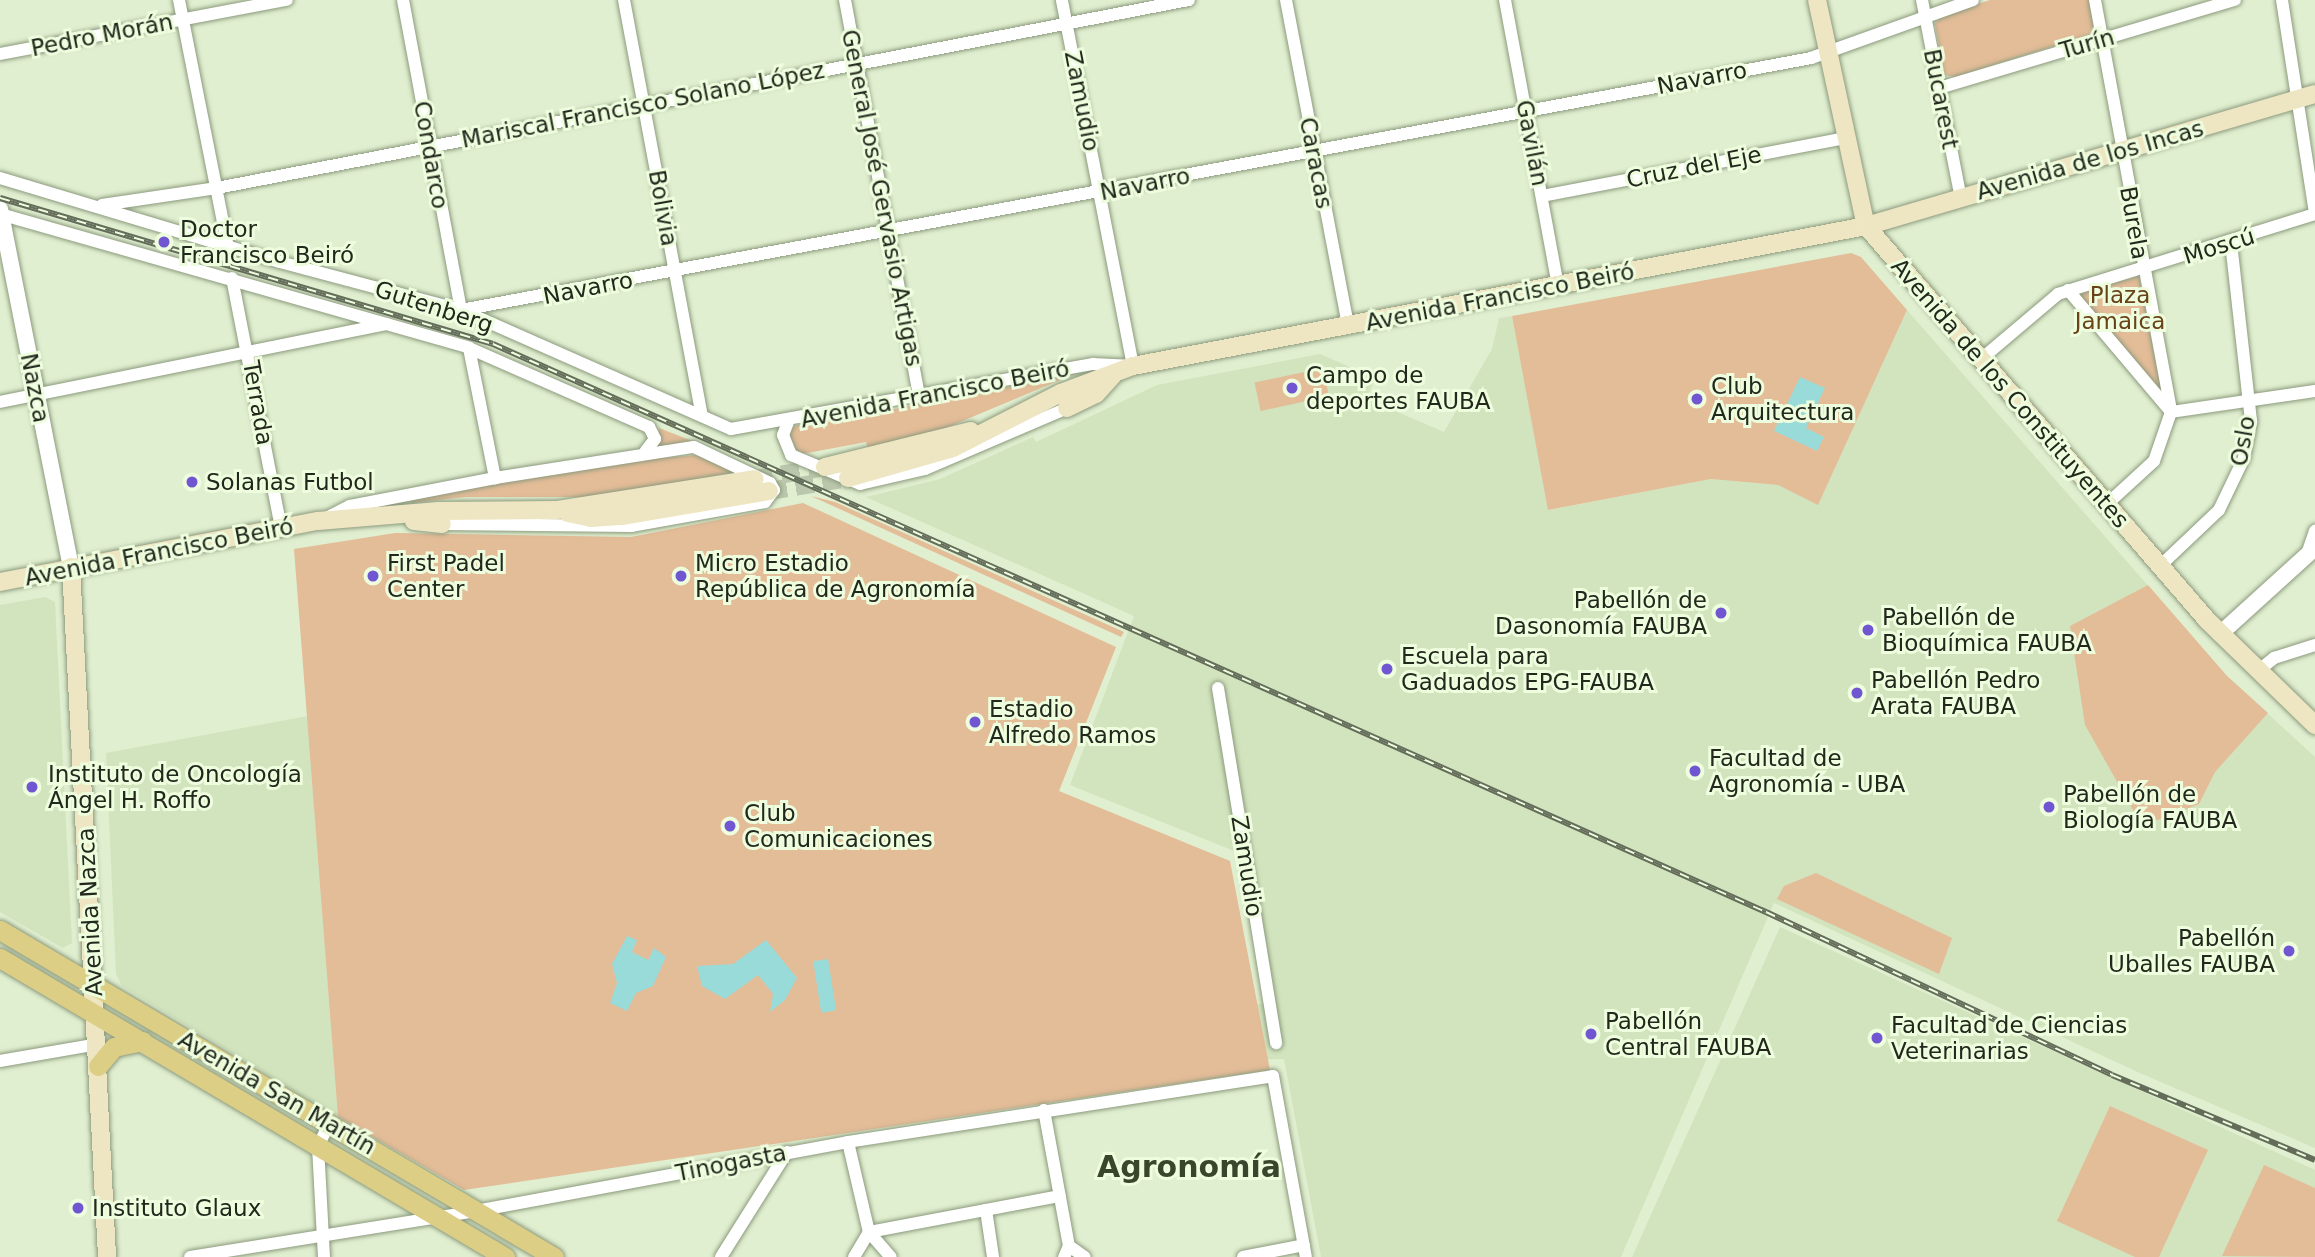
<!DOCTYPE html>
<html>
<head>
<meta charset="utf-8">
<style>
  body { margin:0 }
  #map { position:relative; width:2315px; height:1257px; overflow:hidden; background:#e0efd0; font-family:"DejaVu Sans",sans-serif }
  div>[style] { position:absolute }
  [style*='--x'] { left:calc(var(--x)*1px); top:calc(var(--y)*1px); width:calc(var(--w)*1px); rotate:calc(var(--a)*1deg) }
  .built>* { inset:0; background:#d2e4be }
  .green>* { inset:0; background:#e3bc98; transform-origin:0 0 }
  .water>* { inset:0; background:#99dbd9; transform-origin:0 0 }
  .secondary-tunnel>* { height:18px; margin-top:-9px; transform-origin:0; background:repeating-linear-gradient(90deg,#bac7ac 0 18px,transparent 0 27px) }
  .roads { filter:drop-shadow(0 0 2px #8c9a7d) drop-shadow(0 0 2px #8c9a7d) }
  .minor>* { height:12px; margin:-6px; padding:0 6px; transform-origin:6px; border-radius:6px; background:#fff }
  .tertiary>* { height:16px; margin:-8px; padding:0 8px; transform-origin:8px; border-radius:8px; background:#fff }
  .secondary>* { height:18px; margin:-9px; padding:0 9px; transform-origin:9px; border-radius:9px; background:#eee6c3 }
  .primary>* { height:19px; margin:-9.5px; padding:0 9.5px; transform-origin:9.5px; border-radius:9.5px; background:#ddce86 }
  .rail>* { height:6px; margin-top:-3px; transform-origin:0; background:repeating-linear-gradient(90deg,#edfddd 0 10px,#646c5a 0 20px); box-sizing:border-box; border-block:2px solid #646c5a }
  .dots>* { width:19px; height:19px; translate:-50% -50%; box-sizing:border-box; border:4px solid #edfddd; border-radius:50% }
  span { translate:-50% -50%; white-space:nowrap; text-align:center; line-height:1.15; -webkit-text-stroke:6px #edfddd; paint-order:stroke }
  .street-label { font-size:23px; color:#23281d }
  .poi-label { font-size:23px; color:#23281d }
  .left { translate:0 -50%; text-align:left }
  .right { translate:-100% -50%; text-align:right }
  .park-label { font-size:23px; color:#694219 }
  .district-label { font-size:30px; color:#3a462c; font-weight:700 }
</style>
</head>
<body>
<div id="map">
  <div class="built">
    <div style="clip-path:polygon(1907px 310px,2227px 676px,2315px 757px,2315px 1148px,2142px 1074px,1774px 903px,1621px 1257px,1321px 1257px,1284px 1059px,1220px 1060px,1214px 1009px,1269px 1003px,1234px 851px,1070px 785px,1134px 616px,866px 497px,940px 479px,1033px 437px,1036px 442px,1157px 385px,1320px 354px,1375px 378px,1367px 399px,1444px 432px,1492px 349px,1499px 318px,1512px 316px,1549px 510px,1711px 479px,1778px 485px,1818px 504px)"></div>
    <div style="clip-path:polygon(45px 597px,55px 602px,58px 663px,72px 943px,63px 948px,0 912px,0 605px)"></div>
    <div style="clip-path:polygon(308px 716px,338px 1117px,122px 986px,116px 974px,106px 753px)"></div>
    <div style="clip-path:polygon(1780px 927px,2315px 1170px,2315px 1257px,1632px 1257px)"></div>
  </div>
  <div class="green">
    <div style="clip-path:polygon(1990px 0,2089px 0,2096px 33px,1955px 77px,1944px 75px,1935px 24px,1940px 16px)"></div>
    <div style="clip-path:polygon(1851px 253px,1861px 257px,1907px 310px,1818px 505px,1778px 485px,1711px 479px,1548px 510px,1512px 316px)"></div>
    <div style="clip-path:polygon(2139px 276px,2164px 400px,2074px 294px)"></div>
    <div style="left:1323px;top:368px;width:29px;height:70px;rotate:78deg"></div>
    <div style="clip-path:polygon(1077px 373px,941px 430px,869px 452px,866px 442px,802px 454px,788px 442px,790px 429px,802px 423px,803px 427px)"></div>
    <div style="clip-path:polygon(659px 428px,695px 442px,658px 449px)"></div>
    <div style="clip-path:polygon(696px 455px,736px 472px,597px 497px,466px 497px,412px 503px,410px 499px,592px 464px)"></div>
    <div style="clip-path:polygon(811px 496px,835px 502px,1124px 632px,1121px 637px)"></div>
    <div style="clip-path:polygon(803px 503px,1116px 647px,1059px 791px,1230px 861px,1270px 1070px,464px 1190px,338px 1117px,294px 549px,395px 533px,631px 537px)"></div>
    <div style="clip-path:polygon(2148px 585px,2227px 676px,2268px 713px,2215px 772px,2199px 804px,2142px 826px,2085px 725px,2070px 626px)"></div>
    <div style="clip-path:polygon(1816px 873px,1952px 938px,1939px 974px,1777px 899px,1784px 886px)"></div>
    <div style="clip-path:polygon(2110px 1106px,2208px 1150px,2159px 1257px,2135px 1257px,2057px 1221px)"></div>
    <div style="clip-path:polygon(2264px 1165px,2315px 1188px,2315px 1257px,2222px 1256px)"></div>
  </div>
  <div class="water">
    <div style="clip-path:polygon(1800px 377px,1825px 388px,1806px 428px,1824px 437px,1817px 451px,1774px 431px)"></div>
    <div style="clip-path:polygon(627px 936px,637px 940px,632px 952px,648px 960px,654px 948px,666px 957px,653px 986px,636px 993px,627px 1011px,610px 1003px,617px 983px,612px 964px)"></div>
    <div style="clip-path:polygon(766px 940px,797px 978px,785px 1000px,770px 1012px,773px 994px,758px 975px,725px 999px,702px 986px,697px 966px,733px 964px)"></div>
    <div style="left:828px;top:959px;width:52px;height:15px;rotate:81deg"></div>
  </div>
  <div class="secondary-tunnel">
    <div style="--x:755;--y:479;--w:71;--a:-9.7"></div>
    <div style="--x:769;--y:491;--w:80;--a:-9.3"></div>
  </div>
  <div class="roads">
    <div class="minor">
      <div style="--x:179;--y:0;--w:252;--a:78.8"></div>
      <div style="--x:403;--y:0;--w:315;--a:79.4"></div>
      <div style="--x:461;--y:310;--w:1373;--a:-10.57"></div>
      <div style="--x:1811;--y:58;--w:172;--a:-19.7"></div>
      <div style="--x:624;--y:0;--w:422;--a:79.4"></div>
      <div style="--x:845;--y:0;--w:404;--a:79.4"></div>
      <div style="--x:1286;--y:0;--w:332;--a:79.2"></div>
      <div style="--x:1505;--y:0;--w:291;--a:79.5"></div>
      <div style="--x:1922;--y:0;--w:202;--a:78.9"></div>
      <div style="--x:2095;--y:0;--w:419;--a:79.5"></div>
      <div style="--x:2171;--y:412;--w:52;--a:109.1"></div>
      <div style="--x:2154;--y:461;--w:65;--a:137.5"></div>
      <div style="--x:2282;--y:0;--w:216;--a:81.2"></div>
      <div style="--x:0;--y:54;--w:292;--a:-10.7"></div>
      <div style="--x:1939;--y:88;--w:309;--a:-16.6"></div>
      <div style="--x:0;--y:178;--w:292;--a:16.7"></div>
      <div style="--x:280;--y:262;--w:187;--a:14.9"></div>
      <div style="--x:461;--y:310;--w:295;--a:23.8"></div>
      <div style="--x:731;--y:429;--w:368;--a:-10.2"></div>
      <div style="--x:1093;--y:364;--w:40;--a:2.9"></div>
      <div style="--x:1133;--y:366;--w:373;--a:-101"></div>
      <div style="--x:1542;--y:196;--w:309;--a:-10.8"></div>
      <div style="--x:102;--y:205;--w:116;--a:-8.4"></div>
      <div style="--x:217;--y:188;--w:990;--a:-10.95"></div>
      <div style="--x:0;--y:214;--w:488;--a:15.9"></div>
      <div style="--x:469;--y:348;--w:197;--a:23.7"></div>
      <div style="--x:649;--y:427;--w:13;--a:63"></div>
      <div style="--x:655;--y:439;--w:16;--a:128"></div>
      <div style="--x:232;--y:278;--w:255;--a:78.9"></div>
      <div style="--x:2068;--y:290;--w:160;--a:49.8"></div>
      <div style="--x:2171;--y:412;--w:146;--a:-8.3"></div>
      <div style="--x:469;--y:348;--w:133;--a:78.7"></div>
      <div style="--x:1980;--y:360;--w:102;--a:-40.2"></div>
      <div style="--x:2058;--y:294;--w:269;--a:-17.3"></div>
      <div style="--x:0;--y:402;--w:394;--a:-11.4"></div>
      <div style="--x:788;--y:422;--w:14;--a:111"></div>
      <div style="--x:783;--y:435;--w:22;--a:68"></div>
      <div style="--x:791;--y:455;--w:75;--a:22.8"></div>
      <div style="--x:860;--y:484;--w:67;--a:-13"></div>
      <div style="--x:925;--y:469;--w:155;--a:-23.2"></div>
      <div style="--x:328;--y:517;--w:25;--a:-27"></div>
      <div style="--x:350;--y:506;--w:148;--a:-10.9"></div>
      <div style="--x:495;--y:478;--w:201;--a:-8.9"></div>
      <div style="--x:694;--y:447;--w:84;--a:25.3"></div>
      <div style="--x:770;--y:483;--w:8;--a:60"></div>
      <div style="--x:774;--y:490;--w:15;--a:127"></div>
      <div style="--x:765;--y:502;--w:135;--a:169.8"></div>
      <div style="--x:632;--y:526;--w:190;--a:-179.4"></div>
      <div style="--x:2306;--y:557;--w:28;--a:-71"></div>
      <div style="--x:2160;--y:566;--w:81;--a:-43.5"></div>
      <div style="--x:2219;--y:510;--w:58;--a:-64.3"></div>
      <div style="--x:2244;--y:458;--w:38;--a:-79"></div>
      <div style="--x:2251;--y:421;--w:178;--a:-96.4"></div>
      <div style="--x:2258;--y:671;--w:21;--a:-39"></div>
      <div style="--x:2274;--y:658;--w:43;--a:-17.6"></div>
      <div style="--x:1218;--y:688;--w:360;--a:80.7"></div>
      <div style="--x:0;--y:1061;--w:99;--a:-9.8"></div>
      <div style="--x:1044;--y:1110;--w:138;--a:79.6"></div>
      <div style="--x:1069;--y:1246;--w:12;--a:114"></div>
      <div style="--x:848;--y:1142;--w:92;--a:76.9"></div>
      <div style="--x:869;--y:1232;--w:33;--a:49"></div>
      <div style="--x:986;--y:1210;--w:48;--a:81.5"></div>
      <div style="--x:1069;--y:1246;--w:19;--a:35"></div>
      <div style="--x:190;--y:1257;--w:290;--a:-9.1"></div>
      <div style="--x:476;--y:1211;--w:378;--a:-10.5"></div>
      <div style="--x:848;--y:1142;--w:430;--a:-8.8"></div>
      <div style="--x:1273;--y:1076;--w:184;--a:79.7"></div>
      <div style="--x:324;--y:1257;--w:111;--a:-93.1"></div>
      <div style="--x:318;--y:1146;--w:25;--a:-63"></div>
      <div style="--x:721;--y:1257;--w:124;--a:-57.8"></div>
      <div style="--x:854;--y:1257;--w:29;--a:-59"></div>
      <div style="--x:869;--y:1232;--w:194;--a:-10.7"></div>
      <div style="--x:1243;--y:1257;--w:62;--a:-11.1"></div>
    </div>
    <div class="tertiary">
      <div style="--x:0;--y:209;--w:365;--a:78.8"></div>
      <div style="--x:2220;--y:634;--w:128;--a:-42.2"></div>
    </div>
    <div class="secondary">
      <div style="--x:1817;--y:0;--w:231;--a:77.8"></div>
      <div style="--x:1866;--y:226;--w:521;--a:49.12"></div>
      <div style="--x:2207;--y:620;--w:151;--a:44.2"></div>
      <div style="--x:1067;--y:408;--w:32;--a:-26"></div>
      <div style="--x:1096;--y:394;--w:25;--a:-48"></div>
      <div style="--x:825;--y:467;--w:150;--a:-13.9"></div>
      <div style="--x:848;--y:478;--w:109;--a:-15.9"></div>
      <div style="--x:953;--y:448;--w:121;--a:-27"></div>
      <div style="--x:1061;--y:393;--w:77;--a:-20.6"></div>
      <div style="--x:1133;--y:366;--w:746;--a:-10.81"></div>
      <div style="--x:1866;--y:226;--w:468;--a:-16.4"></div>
      <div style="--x:568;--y:513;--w:24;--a:12"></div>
      <div style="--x:591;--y:518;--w:32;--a:-4"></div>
      <div style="--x:623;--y:516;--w:148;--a:-9.7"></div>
      <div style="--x:414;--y:521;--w:28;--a:6"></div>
      <div style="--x:71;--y:567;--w:691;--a:87.01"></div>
      <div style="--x:0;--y:582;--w:324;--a:-10.9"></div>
      <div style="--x:318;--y:521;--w:121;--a:-4.7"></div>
      <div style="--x:439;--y:511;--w:118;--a:-0.5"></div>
      <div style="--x:557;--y:510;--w:200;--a:-8.9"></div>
    </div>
    <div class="primary">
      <div style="--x:0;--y:930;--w:643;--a:30.55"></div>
      <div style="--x:0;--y:958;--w:587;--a:30.63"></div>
      <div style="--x:98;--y:1066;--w:25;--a:-50"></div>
      <div style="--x:114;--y:1047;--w:29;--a:-12"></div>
    </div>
  </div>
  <div class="rail">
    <div style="--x:0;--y:198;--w:514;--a:16.5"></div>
    <div style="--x:493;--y:344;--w:1394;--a:24.05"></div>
    <div style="--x:1766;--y:912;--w:382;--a:25.2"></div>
    <div style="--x:2112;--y:1075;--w:220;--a:22.7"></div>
  </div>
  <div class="dots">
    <div style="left:164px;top:242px;background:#7056d0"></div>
    <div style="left:1292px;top:388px;background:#7056d0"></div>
    <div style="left:1697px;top:399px;background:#7056d0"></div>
    <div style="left:192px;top:482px;background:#7056d0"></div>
    <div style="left:373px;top:576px;background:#7056d0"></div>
    <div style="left:681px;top:576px;background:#7056d0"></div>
    <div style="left:1721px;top:613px;background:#7056d0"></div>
    <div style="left:1868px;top:630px;background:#7056d0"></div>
    <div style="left:1387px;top:669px;background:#7056d0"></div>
    <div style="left:1857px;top:693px;background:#7056d0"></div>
    <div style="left:975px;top:722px;background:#7056d0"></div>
    <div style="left:1695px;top:771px;background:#7056d0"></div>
    <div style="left:32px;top:787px;background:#7056d0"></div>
    <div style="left:2049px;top:807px;background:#7056d0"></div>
    <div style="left:730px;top:826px;background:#7056d0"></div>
    <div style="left:2289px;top:951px;background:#7056d0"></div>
    <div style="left:1591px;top:1034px;background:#7056d0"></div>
    <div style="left:1877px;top:1038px;background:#7056d0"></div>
    <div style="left:78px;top:1208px;background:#7056d0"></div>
  </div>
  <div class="street-label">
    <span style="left:102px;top:35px;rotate:-11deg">Pedro Morán</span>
    <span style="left:2087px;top:44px;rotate:-16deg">Turín</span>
    <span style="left:1702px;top:78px;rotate:-11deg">Navarro</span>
    <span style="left:1941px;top:99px;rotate:79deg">Bucarest</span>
    <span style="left:1082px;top:101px;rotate:79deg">Zamudio</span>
    <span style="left:643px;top:105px;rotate:-11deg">Mariscal Francisco Solano López</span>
    <span style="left:1532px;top:143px;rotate:79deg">Gavilán</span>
    <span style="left:431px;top:155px;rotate:80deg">Condarco</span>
    <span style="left:2090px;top:160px;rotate:-16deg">Avenida de los Incas</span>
    <span style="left:1316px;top:163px;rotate:79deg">Caracas</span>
    <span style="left:1694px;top:167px;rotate:-11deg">Cruz del Eje</span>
    <span style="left:1145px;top:184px;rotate:-11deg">Navarro</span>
    <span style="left:882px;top:198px;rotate:79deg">General José Gervasio Artigas</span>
    <span style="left:663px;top:208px;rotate:80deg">Bolivia</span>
    <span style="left:2134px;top:223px;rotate:80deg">Burela</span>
    <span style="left:2219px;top:246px;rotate:-17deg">Moscú</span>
    <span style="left:588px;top:288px;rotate:-11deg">Navarro</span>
    <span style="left:1500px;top:297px;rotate:-11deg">Avenida Francisco Beiró</span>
    <span style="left:434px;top:307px;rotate:18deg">Gutenberg</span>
    <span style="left:35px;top:388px;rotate:79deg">Nazca</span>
    <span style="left:2010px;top:393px;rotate:49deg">Avenida de los Constituyentes</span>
    <span style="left:935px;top:394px;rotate:-11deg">Avenida Francisco Beiró</span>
    <span style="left:258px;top:403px;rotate:80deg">Terrada</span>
    <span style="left:2243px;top:441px;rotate:-80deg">Oslo</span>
    <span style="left:159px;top:552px;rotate:-11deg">Avenida Francisco Beiró</span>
    <span style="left:1247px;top:866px;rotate:81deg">Zamudio</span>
    <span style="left:90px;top:912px;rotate:-93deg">Avenida Nazca</span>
    <span style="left:277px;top:1093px;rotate:30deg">Avenida San Martín</span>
    <span style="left:731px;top:1163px;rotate:-11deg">Tinogasta</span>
  </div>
  <div class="poi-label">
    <span class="left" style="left:180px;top:242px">Doctor<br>Francisco Beiró</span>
    <span class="left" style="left:1306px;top:388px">Campo de<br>deportes FAUBA</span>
    <span class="left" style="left:1711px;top:399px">Club<br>Arquitectura</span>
    <span class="left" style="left:206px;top:482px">Solanas Futbol</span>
    <span class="left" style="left:387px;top:576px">First Padel<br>Center</span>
    <span class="left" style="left:695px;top:576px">Micro Estadio<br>República de Agronomía</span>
    <span class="right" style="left:1707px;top:613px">Pabellón de<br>Dasonomía FAUBA</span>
    <span class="left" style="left:1882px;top:630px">Pabellón de<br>Bioquímica FAUBA</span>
    <span class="left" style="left:1401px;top:669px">Escuela para<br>Gaduados EPG-FAUBA</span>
    <span class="left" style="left:1871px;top:693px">Pabellón Pedro<br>Arata FAUBA</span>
    <span class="left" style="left:989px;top:722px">Estadio<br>Alfredo Ramos</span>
    <span class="left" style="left:1709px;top:771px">Facultad de<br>Agronomía - UBA</span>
    <span class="left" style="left:48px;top:787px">Instituto de Oncología<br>Ángel H. Roffo</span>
    <span class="left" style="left:2063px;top:807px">Pabellón de<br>Biología FAUBA</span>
    <span class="left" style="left:744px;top:826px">Club<br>Comunicaciones</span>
    <span class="right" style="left:2275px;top:951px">Pabellón<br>Uballes FAUBA</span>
    <span class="left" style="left:1605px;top:1034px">Pabellón<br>Central FAUBA</span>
    <span class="left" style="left:1891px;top:1038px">Facultad de Ciencias<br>Veterinarias</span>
    <span class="left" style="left:92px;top:1208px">Instituto Glaux</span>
  </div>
  <div class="park-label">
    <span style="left:2120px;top:308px">Plaza<br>Jamaica</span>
  </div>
  <div class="district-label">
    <span style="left:1189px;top:1167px">Agronomía</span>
  </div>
</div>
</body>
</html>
